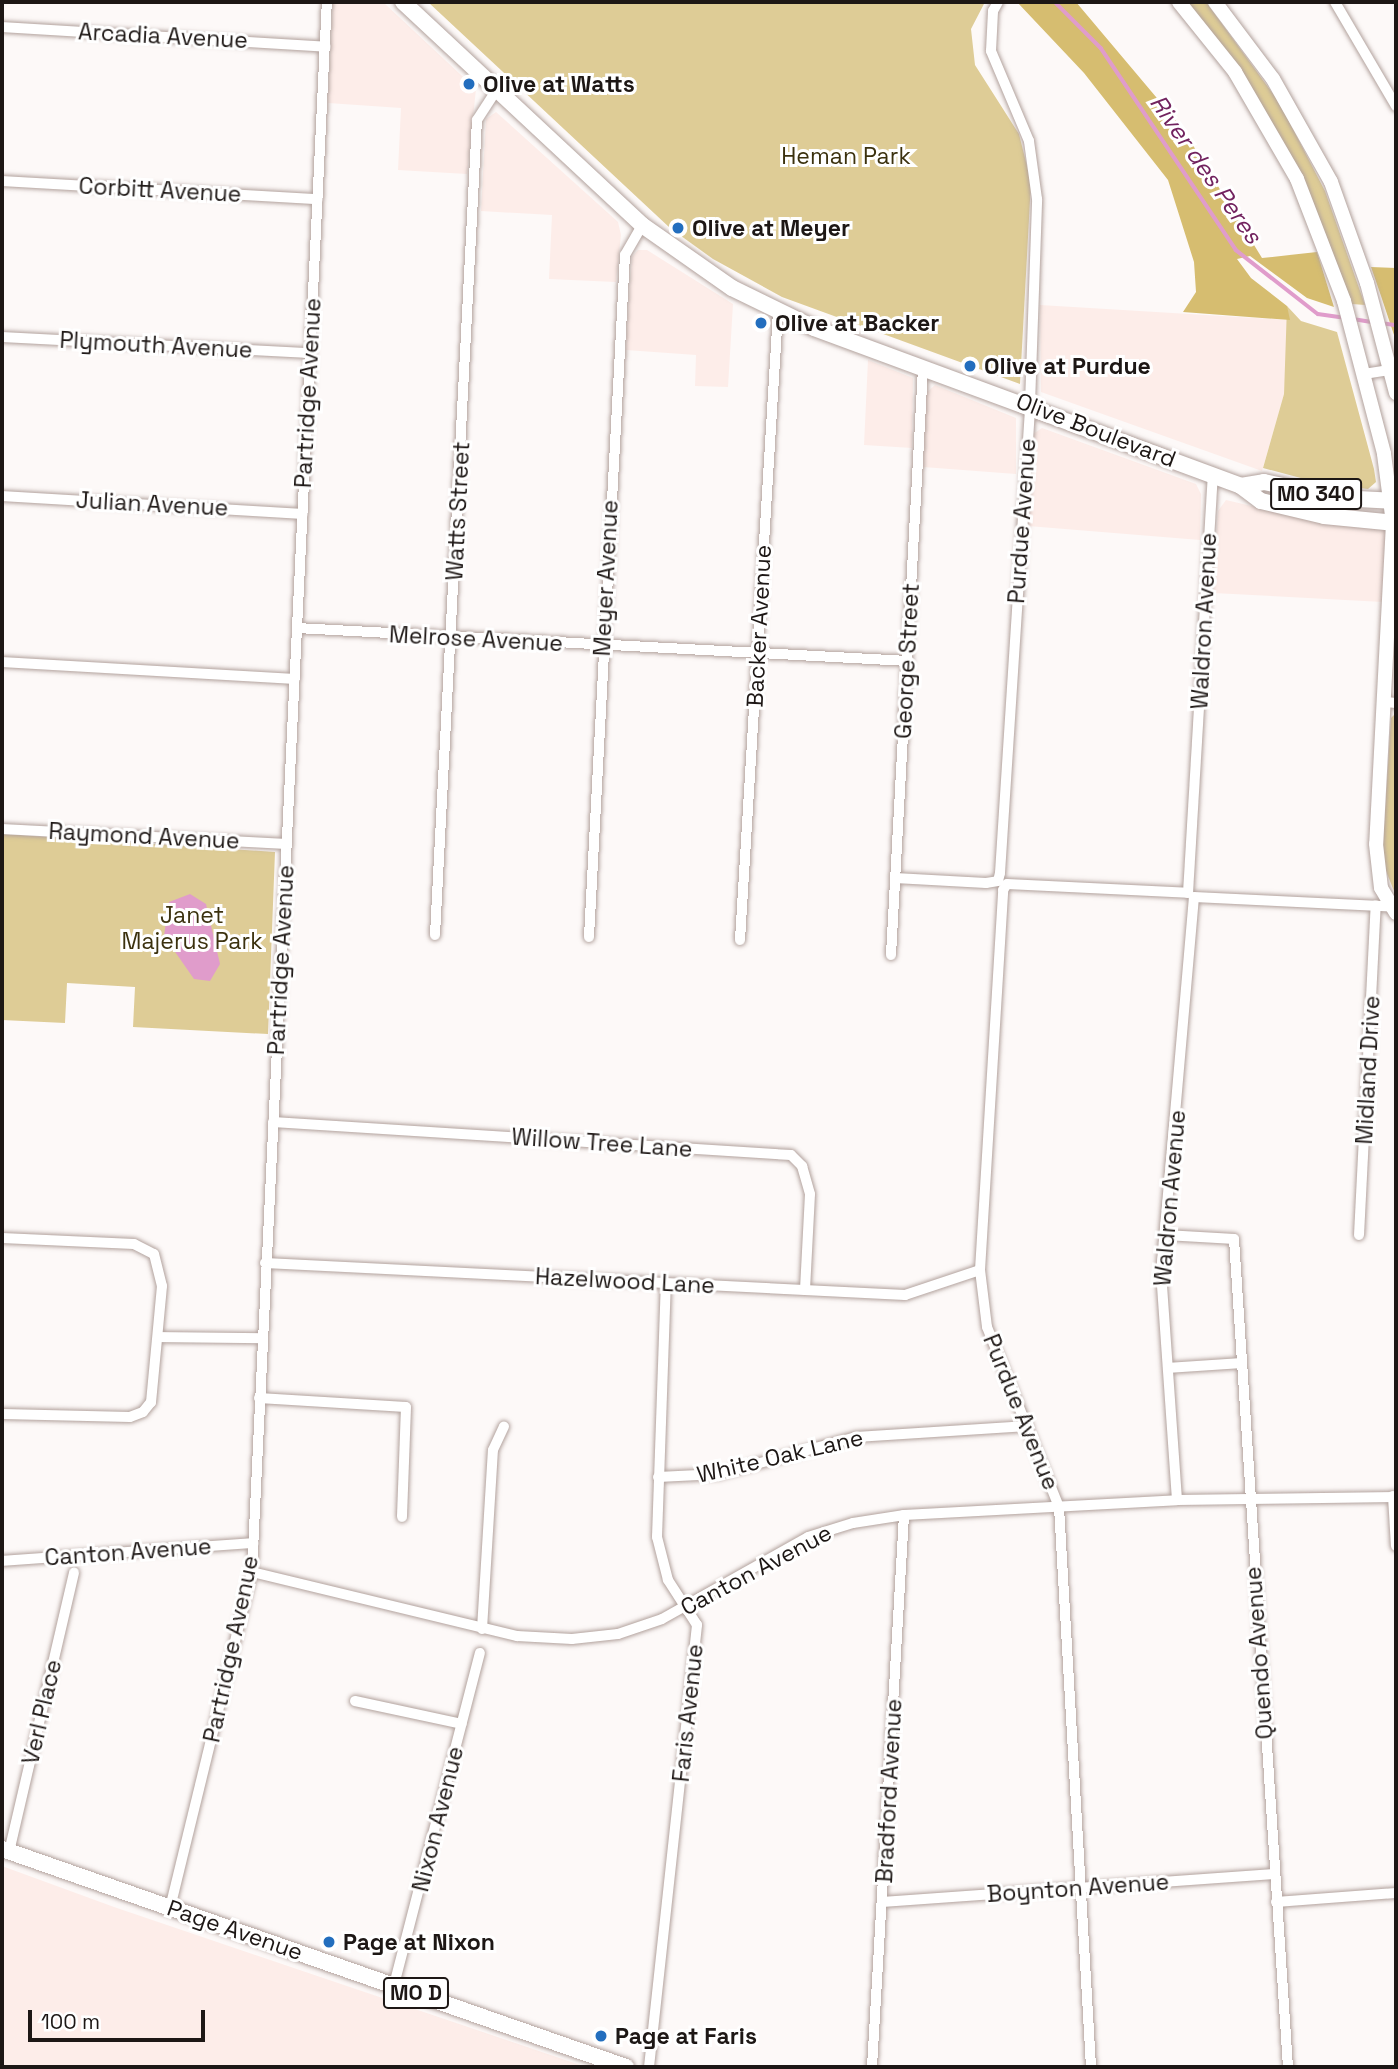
<!DOCTYPE html>
<html>
<head>
<meta charset="utf-8">
<style>
  body { margin:0 }
  #map { position:relative; width:1398px; height:2069px; overflow:hidden; background:#fdf9f8; font-family:"Space Grotesk",sans-serif }
  div>[style] { position:absolute }
  [style*='--x'] { left:calc(var(--x)*1px); top:calc(var(--y)*1px); width:calc(var(--w)*1px); rotate:calc(var(--a)*1deg) }
  .built>* { inset:0; background:#fdede9 }
  .green>* { inset:0; background:#decc96 }
  .forest>* { inset:0; background:#d6bd70 }
  .water>* { inset:0; background:#e09ccb }
  .stream>* { height:3.5px; margin:-1.75px; padding:0 1.75px; transform-origin:1.75px; border-radius:1.75px; background:#e09ccb }
  .roads { filter:drop-shadow(0 0 2px #b2a29d) drop-shadow(0 0 2px #b2a29d) }
  .street>* { height:10px; margin:-5px; padding:0 5px; transform-origin:5px; border-radius:5px; background:#fff }
  .secondary>* { height:14px; margin:-7px; padding:0 7px; transform-origin:7px; border-radius:7px; background:#fff }
  .primary>* { height:16px; margin:-8px; padding:0 8px; transform-origin:8px; border-radius:8px; background:#fff }
  .dots>* { width:19px; height:19px; translate:-50% -50%; box-sizing:border-box; border:4px solid #fff; border-radius:50% }
  span { translate:-50% -50%; white-space:nowrap; text-align:center; line-height:1.15; -webkit-text-stroke:6px #fff; paint-order:stroke }
  .shield-label span { padding:2px 5px; background:#fff; border:2px solid; border-radius:5px; -webkit-text-stroke-width:0 }
  .shield-label { font-size:21px; color:#1d1715; font-weight:700 }
  .street-label { font-size:23px; color:#1d1715 }
  .poi-label { font-size:23px; color:#1d1715; font-weight:700 }
  .left { translate:0 -50%; text-align:left }
  .park-label { font-size:23px; color:#3b310e }
  .water-label { font-size:24px; color:#72235f; font-style:italic }
  .frame { position:absolute; inset:0; border:4px solid #1d1715; pointer-events:none }
  .scale { position:absolute; left:28px; top:2010px; width:177px; height:32px; box-sizing:border-box; border:4px solid #1d1715; border-top:0; padding-left:9px; font-size:21px; line-height:24px; white-space:nowrap; color:#1d1715; -webkit-text-stroke:5px #fff; paint-order:stroke }
</style>
</head>
<body>
<div id="map">
  <div class="built">
    <div style="clip-path:polygon(333px 2px,383px 2px,476px 89px,467px 174px,398px 170px,401px 108px,328px 103px)"></div>
    <div style="clip-path:polygon(496px 112px,618px 222px,621px 235px,616px 282px,549px 279px,552px 215px,481px 211px,486px 119px)"></div>
    <div style="clip-path:polygon(638px 250px,647px 250px,733px 304px,728px 387px,695px 386px,696px 355px,626px 350px,632px 257px)"></div>
    <div style="clip-path:polygon(1040px 305px,1290px 320px,1284px 394px,1262px 471px,1041px 392px)"></div>
    <div style="clip-path:polygon(868px 360px,913px 378px,912px 448px,864px 445px)"></div>
    <div style="clip-path:polygon(935px 385px,1016px 418px,1016px 474px,923px 467px,926px 393px)"></div>
    <div style="clip-path:polygon(1042px 428px,1196px 484px,1201px 494px,1200px 540px,1028px 526px,1033px 434px)"></div>
    <div style="clip-path:polygon(1226px 500px,1327px 524px,1383px 529px,1387px 532px,1383px 602px,1213px 593px,1218px 511px)"></div>
    <div style="clip-path:polygon(2px 1866px,114px 1907px,586px 2067px,2px 2067px)"></div>
  </div>
  <div class="green">
    <div style="clip-path:polygon(428px 2px,985px 2px,971px 29px,975px 65px,1019px 134px,1031px 182px,1020px 384px,782px 297px,713px 259px,670px 228px)"></div>
    <div style="clip-path:polygon(1186px 2px,1206px 2px,1279px 102px,1325px 191px,1365px 305px,1352px 304px,1325px 233px)"></div>
    <div style="clip-path:polygon(1287px 306px,1301px 321px,1337px 332px,1374px 469px,1376px 482px,1368px 489px,1323px 484px,1263px 468px,1284px 394px)"></div>
    <div style="clip-path:polygon(1396px 713px,1396px 896px,1384px 866px,1383px 843px,1391px 718px)"></div>
    <div style="clip-path:polygon(2px 834px,275px 852px,268px 1034px,133px 1027px,135px 987px,67px 983px,65px 1023px,2px 1020px)"></div>
  </div>
  <div class="forest">
    <div style="clip-path:polygon(1017px 2px,1076px 2px,1183px 129px,1262px 258px,1317px 252px,1334px 307px,1307px 298px,1250px 256px,1237px 259px,1251px 278px,1287px 306px,1290px 320px,1183px 312px,1196px 292px,1194px 262px,1168px 180px,1084px 73px)"></div>
    <div style="clip-path:polygon(1371px 267px,1396px 268px,1396px 341px,1381px 296px)"></div>
  </div>
  <div class="water">
    <div style="clip-path:polygon(190px 894px,206px 904px,220px 964px,210px 981px,194px 979px,164px 936px,169px 902px)"></div>
  </div>
  <div class="stream">
    <div style="--x:1055;--y:2;--w:65;--a:45"></div>
    <div style="--x:1101;--y:48;--w:243;--a:56.2"></div>
    <div style="--x:1236;--y:250;--w:104;--a:38"></div>
    <div style="--x:1318;--y:314;--w:28;--a:8"></div>
    <div style="--x:1353;--y:319;--w:20;--a:9"></div>
    <div style="--x:1381;--y:323;--w:15;--a:8"></div>
  </div>
  <div class="roads">
    <div class="street">
      <div style="--x:1335;--y:2;--w:121;--a:59.6"></div>
      <div style="--x:2;--y:27;--w:324;--a:3.5"></div>
      <div style="--x:2;--y:181;--w:316;--a:3.3"></div>
      <div style="--x:2;--y:337;--w:308;--a:3"></div>
      <div style="--x:1364;--y:374;--w:32;--a:-9"></div>
      <div style="--x:2;--y:496;--w:301;--a:3.4"></div>
      <div style="--x:297;--y:628;--w:612;--a:3.09"></div>
      <div style="--x:2;--y:662;--w:293;--a:3.3"></div>
      <div style="--x:1386;--y:702;--w:10;--a:6"></div>
      <div style="--x:2;--y:829;--w:285;--a:3"></div>
      <div style="--x:895;--y:878;--w:91;--a:3.1"></div>
      <div style="--x:986;--y:883;--w:12;--a:-9"></div>
      <div style="--x:998;--y:881;--w:8;--a:-76"></div>
      <div style="--x:1000;--y:873;--w:470;--a:-86.3"></div>
      <div style="--x:1030;--y:404;--w:205;--a:-88"></div>
      <div style="--x:1037;--y:199;--w:59;--a:-97.9"></div>
      <div style="--x:1029;--y:141;--w:98;--a:-112.9"></div>
      <div style="--x:991;--y:51;--w:40;--a:-87.1"></div>
      <div style="--x:993;--y:11;--w:10;--a:-61"></div>
      <div style="--x:435;--y:935;--w:816;--a:-87.05"></div>
      <div style="--x:477;--y:120;--w:33;--a:-57"></div>
      <div style="--x:589;--y:937;--w:683;--a:-86.98"></div>
      <div style="--x:625;--y:255;--w:34;--a:-60"></div>
      <div style="--x:740;--y:940;--w:630;--a:-86.54"></div>
      <div style="--x:891;--y:955;--w:589;--a:-86.88"></div>
      <div style="--x:273;--y:1122;--w:519;--a:3.65"></div>
      <div style="--x:791;--y:1155;--w:16;--a:45"></div>
      <div style="--x:802;--y:1166;--w:29;--a:74"></div>
      <div style="--x:810;--y:1194;--w:96;--a:93"></div>
      <div style="--x:1166;--y:1235;--w:68;--a:3.4"></div>
      <div style="--x:1234;--y:1239;--w:830;--a:86.27"></div>
      <div style="--x:1359;--y:1235;--w:330;--a:-87.1"></div>
      <div style="--x:2;--y:1238;--w:132;--a:2.6"></div>
      <div style="--x:134;--y:1244;--w:22;--a:27"></div>
      <div style="--x:154;--y:1254;--w:33;--a:76"></div>
      <div style="--x:162;--y:1286;--w:117;--a:95.4"></div>
      <div style="--x:151;--y:1402;--w:13;--a:129"></div>
      <div style="--x:143;--y:1412;--w:14;--a:159"></div>
      <div style="--x:130;--y:1417;--w:128;--a:-178.7"></div>
      <div style="--x:265;--y:1263;--w:641;--a:2.86"></div>
      <div style="--x:905;--y:1295;--w:79;--a:-18.4"></div>
      <div style="--x:158;--y:1337;--w:103;--a:0.6"></div>
      <div style="--x:1168;--y:1368;--w:73;--a:-3.9"></div>
      <div style="--x:259;--y:1398;--w:147;--a:3.5"></div>
      <div style="--x:406;--y:1407;--w:110;--a:92.1"></div>
      <div style="--x:658;--y:1477;--w:61;--a:-2.8"></div>
      <div style="--x:719;--y:1474;--w:142;--a:-15.1"></div>
      <div style="--x:856;--y:1437;--w:172;--a:-3.7"></div>
      <div style="--x:1393;--y:1496;--w:50;--a:86.6"></div>
      <div style="--x:1177;--y:1500;--w:227;--a:-94"></div>
      <div style="--x:1161;--y:1274;--w:378;--a:-85"></div>
      <div style="--x:1194;--y:897;--w:202;--a:2.8"></div>
      <div style="--x:2;--y:1561;--w:252;--a:-4.1"></div>
      <div style="--x:252;--y:1572;--w:273;--a:13.6"></div>
      <div style="--x:517;--y:1636;--w:55;--a:3.1"></div>
      <div style="--x:572;--y:1639;--w:46;--a:-6.2"></div>
      <div style="--x:618;--y:1634;--w:46;--a:-18.8"></div>
      <div style="--x:662;--y:1619;--w:167;--a:-29.3"></div>
      <div style="--x:808;--y:1537;--w:47;--a:-17.3"></div>
      <div style="--x:853;--y:1523;--w:52;--a:-8.9"></div>
      <div style="--x:904;--y:1515;--w:273;--a:-3.1"></div>
      <div style="--x:1177;--y:1500;--w:219;--a:-0.8"></div>
      <div style="--x:482;--y:1629;--w:179;--a:-86.5"></div>
      <div style="--x:493;--y:1450;--w:26;--a:-65"></div>
      <div style="--x:355;--y:1701;--w:109;--a:12.1"></div>
      <div style="--x:9;--y:1852;--w:287;--a:-76.9"></div>
      <div style="--x:882;--y:1902;--w:393;--a:-4.1"></div>
      <div style="--x:1276;--y:1902;--w:120;--a:-4.3"></div>
      <div style="--x:170;--y:1908;--w:346;--a:-76.3"></div>
      <div style="--x:252;--y:1572;--w:1572;--a:-87.27"></div>
      <div style="--x:394;--y:1985;--w:343;--a:-75.5"></div>
      <div style="--x:649;--y:2067;--w:445;--a:-83.8"></div>
      <div style="--x:697;--y:1625;--w:54;--a:-122.8"></div>
      <div style="--x:668;--y:1580;--w:44;--a:-104.3"></div>
      <div style="--x:657;--y:1537;--w:254;--a:-88"></div>
      <div style="--x:872;--y:2067;--w:553;--a:-86.68"></div>
      <div style="--x:1091;--y:2067;--w:561;--a:-93.27"></div>
      <div style="--x:1059;--y:1507;--w:194;--a:-111.8"></div>
      <div style="--x:987;--y:1327;--w:57;--a:-97"></div>
      <div style="--x:980;--y:1270;--w:381;--a:-86.5"></div>
      <div style="--x:1003;--y:890;--w:7;--a:-56"></div>
      <div style="--x:1007;--y:884;--w:181;--a:2.8"></div>
      <div style="--x:1188;--y:893;--w:418;--a:-86.6"></div>
    </div>
    <div class="secondary">
      <div style="--x:1179;--y:2;--w:90;--a:51.3"></div>
      <div style="--x:1235;--y:72;--w:124;--a:59.9"></div>
      <div style="--x:1297;--y:179;--w:131;--a:68.9"></div>
      <div style="--x:1344;--y:301;--w:158;--a:75.3"></div>
      <div style="--x:1384;--y:454;--w:70;--a:82.6"></div>
      <div style="--x:1393;--y:523;--w:321;--a:93"></div>
      <div style="--x:1376;--y:844;--w:44;--a:83.5"></div>
      <div style="--x:1381;--y:888;--w:29;--a:59"></div>
      <div style="--x:1215;--y:2;--w:96;--a:53"></div>
      <div style="--x:1273;--y:79;--w:118;--a:60.6"></div>
      <div style="--x:1331;--y:182;--w:107;--a:70.4"></div>
      <div style="--x:1367;--y:283;--w:114;--a:75.2"></div>
    </div>
    <div class="primary">
      <div style="--x:403;--y:2;--w:327;--a:43"></div>
      <div style="--x:642;--y:225;--w:110;--a:35"></div>
      <div style="--x:732;--y:288;--w:91;--a:26"></div>
      <div style="--x:814;--y:328;--w:455;--a:20.3"></div>
      <div style="--x:1241;--y:486;--w:25;--a:37"></div>
      <div style="--x:1261;--y:501;--w:65;--a:13.4"></div>
      <div style="--x:1324;--y:516;--w:72;--a:5.6"></div>
      <div style="--x:1241;--y:486;--w:23;--a:-10"></div>
      <div style="--x:1264;--y:482;--w:77;--a:12"></div>
      <div style="--x:1339;--y:498;--w:57;--a:3"></div>
      <div style="--x:2;--y:1849;--w:661;--a:19.26"></div>
    </div>
  </div>
  <div class="dots">
    <div style="left:469px;top:84px;background:#236ebe"></div>
    <div style="left:678px;top:228px;background:#236ebe"></div>
    <div style="left:761px;top:323px;background:#236ebe"></div>
    <div style="left:970px;top:366px;background:#236ebe"></div>
    <div style="left:329px;top:1942px;background:#236ebe"></div>
    <div style="left:601px;top:2036px;background:#236ebe"></div>
  </div>
  <div class="shield-label">
    <span style="left:1316px;top:494px">MO 340</span>
    <span style="left:416px;top:1993px">MO D</span>
  </div>
  <div class="street-label">
    <span style="left:163px;top:36px;rotate:3deg">Arcadia Avenue</span>
    <span style="left:160px;top:190px;rotate:3deg">Corbitt Avenue</span>
    <span style="left:156px;top:345px;rotate:3deg">Plymouth Avenue</span>
    <span style="left:308px;top:393px;rotate:-87deg">Partridge Avenue</span>
    <span style="left:1096px;top:430px;rotate:21deg">Olive Boulevard</span>
    <span style="left:152px;top:504px;rotate:3deg">Julian Avenue</span>
    <span style="left:458px;top:511px;rotate:-87deg">Watts Street</span>
    <span style="left:1022px;top:521px;rotate:-86deg">Purdue Avenue</span>
    <span style="left:606px;top:578px;rotate:-87deg">Meyer Avenue</span>
    <span style="left:1204px;top:621px;rotate:-87deg">Waldron Avenue</span>
    <span style="left:759px;top:626px;rotate:-87deg">Backer Avenue</span>
    <span style="left:476px;top:639px;rotate:3deg">Melrose Avenue</span>
    <span style="left:907px;top:661px;rotate:-87deg">George Street</span>
    <span style="left:144px;top:836px;rotate:3deg">Raymond Avenue</span>
    <span style="left:281px;top:960px;rotate:-87deg">Partridge Avenue</span>
    <span style="left:1368px;top:1070px;rotate:-87deg">Midland Drive</span>
    <span style="left:602px;top:1143px;rotate:4deg">Willow Tree Lane</span>
    <span style="left:1170px;top:1198px;rotate:-85deg">Waldron Avenue</span>
    <span style="left:625px;top:1281px;rotate:3deg">Hazelwood Lane</span>
    <span style="left:1021px;top:1412px;rotate:68deg">Purdue Avenue</span>
    <span style="left:780px;top:1456px;rotate:-13deg">White Oak Lane</span>
    <span style="left:128px;top:1552px;rotate:-4deg">Canton Avenue</span>
    <span style="left:756px;top:1570px;rotate:-28deg">Canton Avenue</span>
    <span style="left:231px;top:1649px;rotate:-78deg">Partridge Avenue</span>
    <span style="left:1259px;top:1653px;rotate:-94deg">Quendo Avenue</span>
    <span style="left:42px;top:1712px;rotate:-77deg">Verl Place</span>
    <span style="left:688px;top:1713px;rotate:-84deg">Faris Avenue</span>
    <span style="left:889px;top:1791px;rotate:-87deg">Bradford Avenue</span>
    <span style="left:438px;top:1819px;rotate:-76deg">Nixon Avenue</span>
    <span style="left:1078px;top:1888px;rotate:-4deg">Boynton Avenue</span>
    <span style="left:235px;top:1930px;rotate:19deg">Page Avenue</span>
  </div>
  <div class="poi-label">
    <span class="left" style="left:483px;top:84px">Olive at Watts</span>
    <span class="left" style="left:692px;top:228px">Olive at Meyer</span>
    <span class="left" style="left:775px;top:323px">Olive at Backer</span>
    <span class="left" style="left:984px;top:366px">Olive at Purdue</span>
    <span class="left" style="left:343px;top:1942px">Page at Nixon</span>
    <span class="left" style="left:615px;top:2036px">Page at Faris</span>
  </div>
  <div class="park-label">
    <span style="left:846px;top:156px">Heman Park</span>
    <span style="left:192px;top:928px">Janet<br>Majerus Park</span>
  </div>
  <div class="water-label">
    <span style="left:1206px;top:169px;rotate:55deg">River des Peres</span>
  </div>
  <div class="frame"></div>
  <div class="scale">100 m</div>
</div>
</body>
</html>
